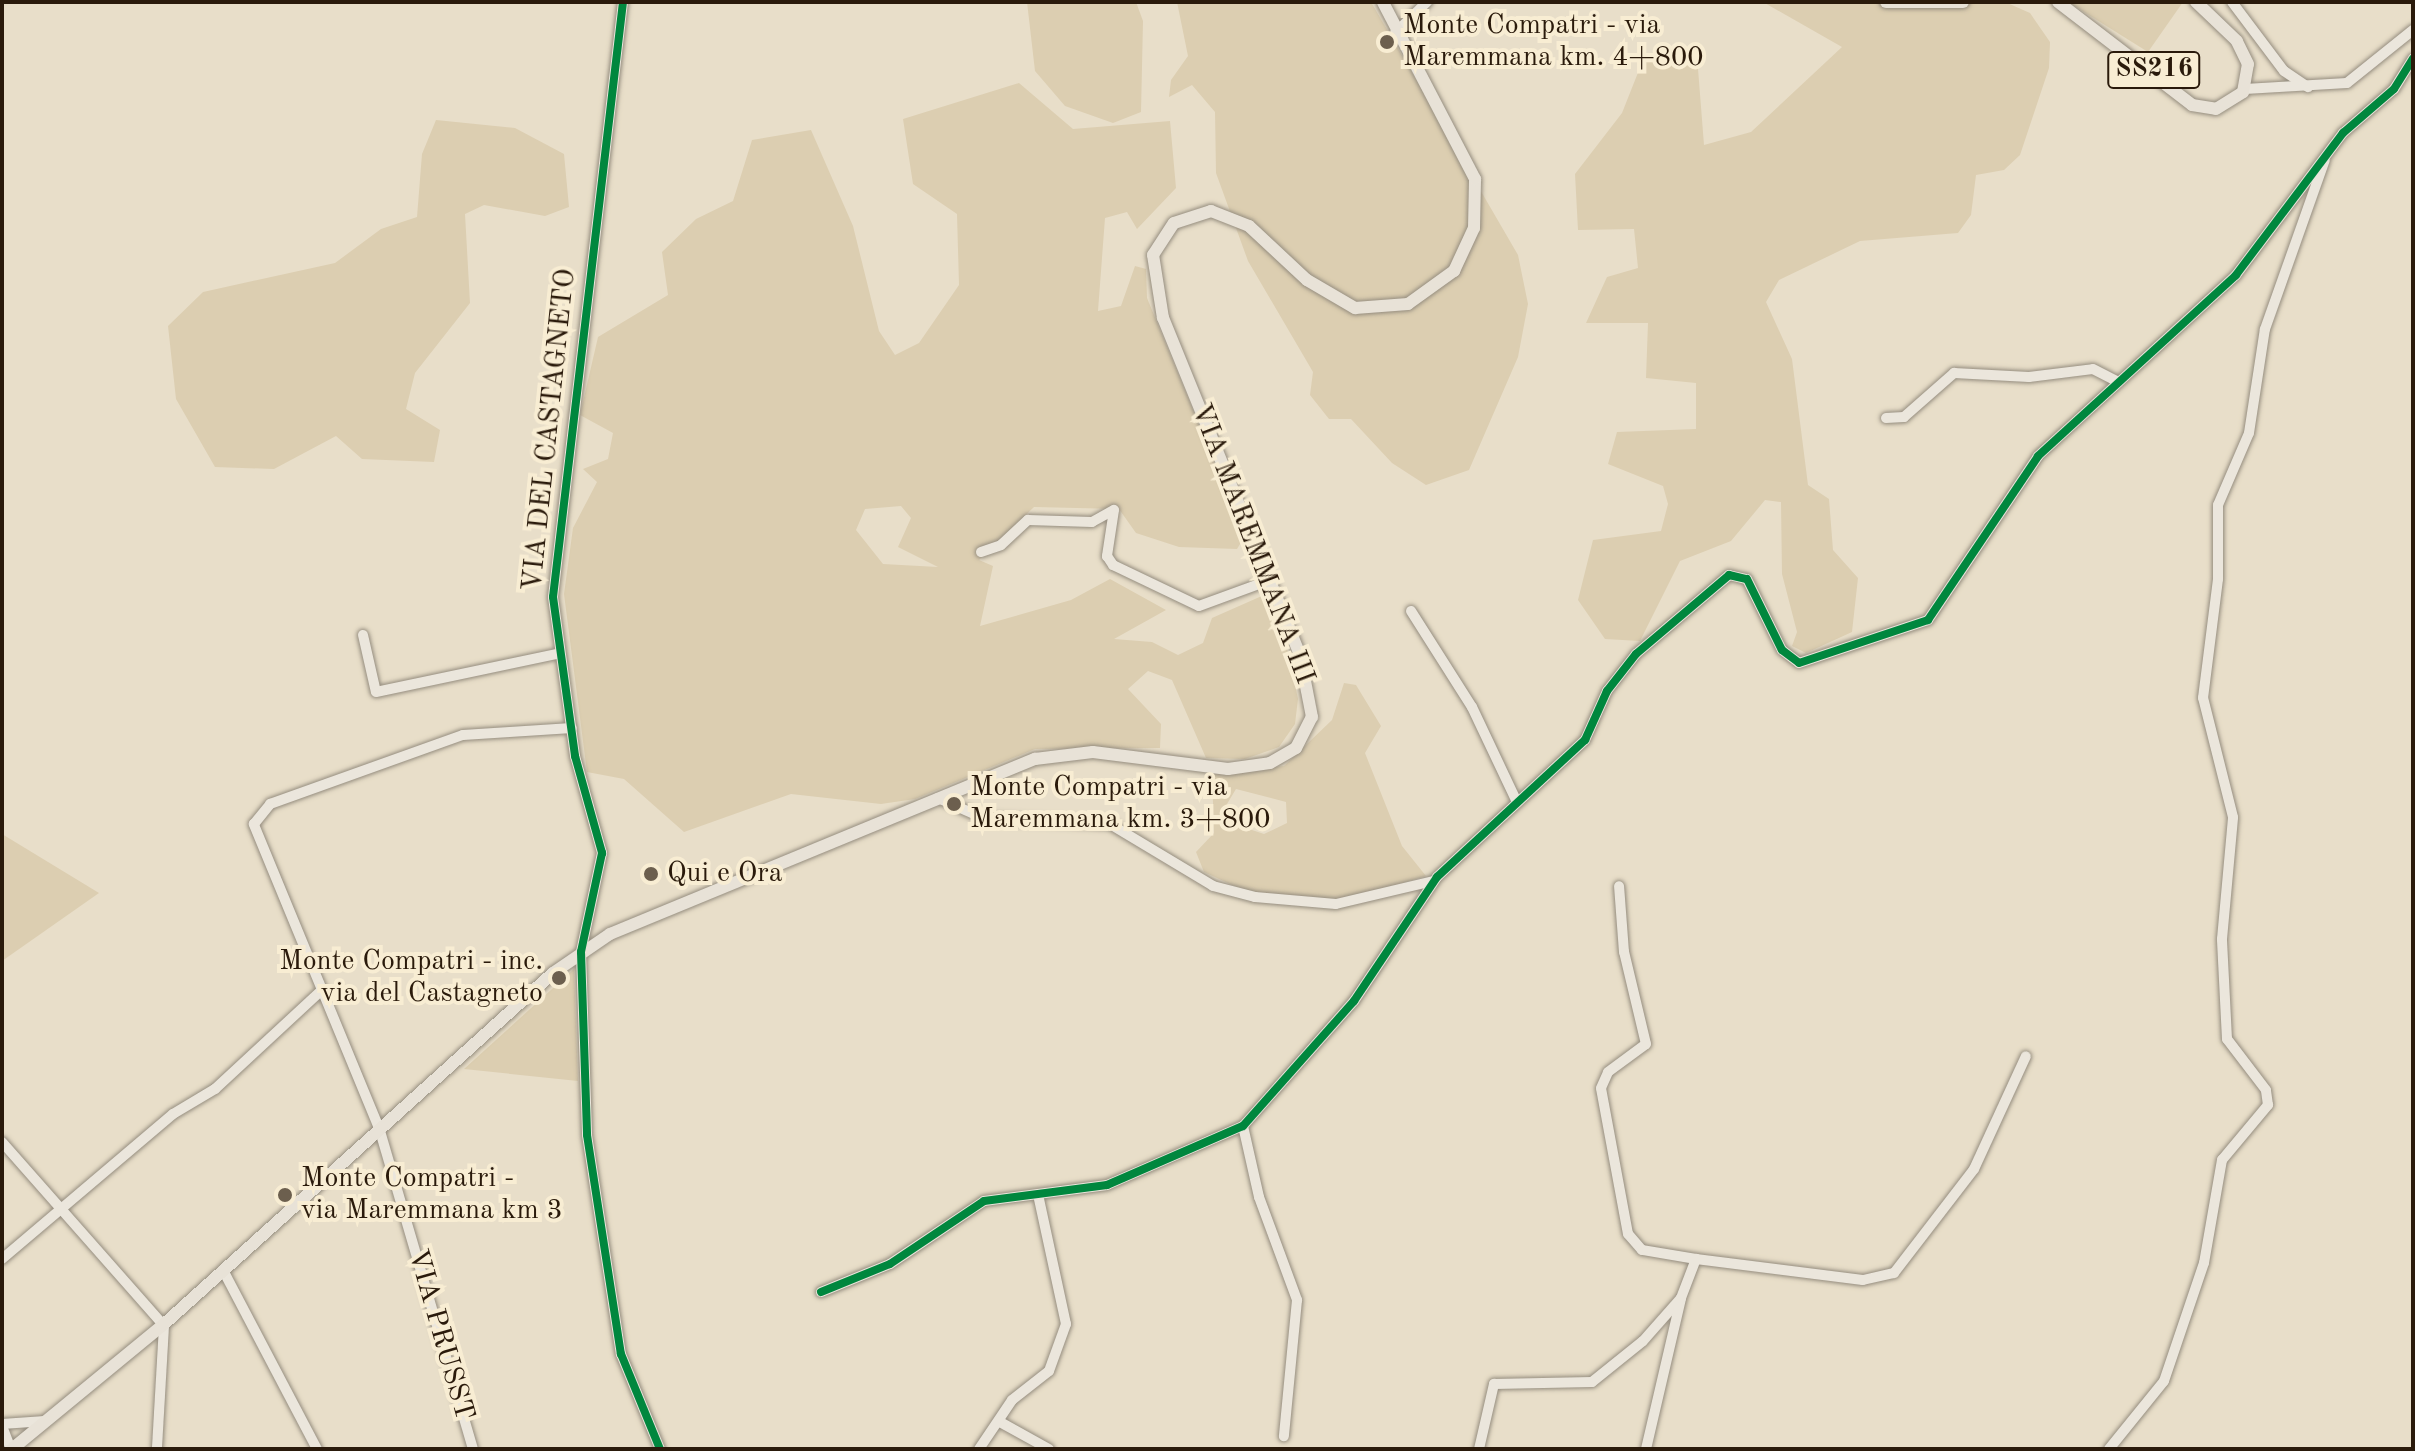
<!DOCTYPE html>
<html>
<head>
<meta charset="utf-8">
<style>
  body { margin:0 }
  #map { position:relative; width:2415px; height:1451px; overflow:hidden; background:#e8dec9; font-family:"Old Standard TT",serif }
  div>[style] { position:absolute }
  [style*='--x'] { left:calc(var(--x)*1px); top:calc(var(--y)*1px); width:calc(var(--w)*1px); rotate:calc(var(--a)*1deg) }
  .green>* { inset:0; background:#dcceb1 }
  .roads { filter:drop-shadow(0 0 2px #958d7f) drop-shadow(0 0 2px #958d7f) }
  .minor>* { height:10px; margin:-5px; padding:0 5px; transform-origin:5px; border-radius:5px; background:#ebe6dc }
  .major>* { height:12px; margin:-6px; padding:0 6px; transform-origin:6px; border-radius:6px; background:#e8e2d7 }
  .cycleway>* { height:8px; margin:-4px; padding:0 4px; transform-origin:4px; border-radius:4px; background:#00873e }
  .dots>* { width:22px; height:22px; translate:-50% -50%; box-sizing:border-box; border:4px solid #f8edd3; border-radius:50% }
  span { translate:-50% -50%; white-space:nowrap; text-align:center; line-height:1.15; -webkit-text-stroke:8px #f8edd3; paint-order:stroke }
  .shield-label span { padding:2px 6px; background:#f8edd3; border:2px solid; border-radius:6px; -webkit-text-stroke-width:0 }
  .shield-label { font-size:26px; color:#2a1a0b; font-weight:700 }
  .poi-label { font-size:28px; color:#2a1a0b }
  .left { translate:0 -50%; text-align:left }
  .right { translate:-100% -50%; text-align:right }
  .street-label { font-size:28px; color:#2a1a0b }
  .frame { position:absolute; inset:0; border:4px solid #2a1a0b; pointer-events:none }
</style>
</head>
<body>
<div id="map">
  <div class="green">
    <div style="clip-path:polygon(1027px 2px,1136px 2px,1143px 21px,1141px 112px,1113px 123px,1065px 106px,1035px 71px)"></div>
    <div style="clip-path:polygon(1177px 2px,1371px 2px,1518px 255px,1528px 304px,1518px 357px,1469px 470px,1426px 485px,1392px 463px,1351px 419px,1329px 419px,1310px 395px,1313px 372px,1248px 261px,1216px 173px,1215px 112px,1192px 85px,1169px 97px,1171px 80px,1188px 56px)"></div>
    <div style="clip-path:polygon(1763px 2px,2005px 2px,2030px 13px,2050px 42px,2049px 68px,2020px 155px,2004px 170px,1976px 175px,1971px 215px,1958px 233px,1860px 241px,1779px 280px,1766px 302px,1792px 359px,1808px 485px,1829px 499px,1833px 550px,1858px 578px,1852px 632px,1806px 653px,1792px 646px,1797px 632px,1782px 574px,1781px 502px,1765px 500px,1731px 541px,1680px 561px,1640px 641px,1605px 639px,1578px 600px,1593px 540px,1661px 531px,1668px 504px,1663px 486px,1608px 464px,1617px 432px,1696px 429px,1696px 383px,1646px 378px,1648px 323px,1586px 323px,1607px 277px,1638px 268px,1634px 229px,1578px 230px,1575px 174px,1622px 113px,1643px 60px,1665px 46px,1697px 56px,1704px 145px,1751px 132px,1842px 47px)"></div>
    <div style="clip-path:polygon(2068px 2px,2183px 2px,2148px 52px)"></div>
    <div style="clip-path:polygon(evenodd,1019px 83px,1073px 129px,1170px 121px,1176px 188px,1137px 229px,1127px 212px,1105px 218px,1098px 311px,1121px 306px,1135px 266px,1146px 269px,1147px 298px,1245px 536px,1237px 549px,1179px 547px,1136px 533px,1119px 509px,1034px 507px,979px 560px,993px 566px,980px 626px,1071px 600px,1110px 579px,1166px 610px,1114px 639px,1152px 642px,1178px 655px,1203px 643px,1212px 618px,1264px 595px,1281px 620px,1298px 699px,1295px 724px,1279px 747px,1245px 759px,1206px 758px,1172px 680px,1148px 671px,1128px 689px,1161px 724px,1160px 748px,1035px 749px,915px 799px,881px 804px,791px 794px,684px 832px,624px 779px,587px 772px,564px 594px,573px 528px,597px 482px,583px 469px,608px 459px,613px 433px,580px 415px,598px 337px,668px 295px,662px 252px,696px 219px,733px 201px,752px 140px,811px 130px,853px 226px,879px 331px,895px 355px,919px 343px,959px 285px,957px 214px,913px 184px,903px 119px,1019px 83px,901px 506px,911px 518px,898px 547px,938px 567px,883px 564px,856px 530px,865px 509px,901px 506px)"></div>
    <div style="clip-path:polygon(436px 120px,515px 128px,564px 154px,569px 207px,545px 216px,484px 205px,465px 214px,470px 303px,415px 373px,406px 409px,440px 430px,434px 462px,362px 459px,336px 436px,274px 469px,215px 467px,176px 399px,168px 326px,203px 292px,335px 263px,381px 229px,417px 217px,422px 154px)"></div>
    <div style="clip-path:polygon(evenodd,1344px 683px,1356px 685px,1381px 726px,1365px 753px,1402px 846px,1426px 876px,1341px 901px,1245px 891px,1204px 872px,1196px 852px,1214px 833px,1212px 774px,1284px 766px,1332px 720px,1344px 683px,1236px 789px,1286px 802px,1287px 823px,1264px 834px,1249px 829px,1227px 804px,1236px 789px)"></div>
    <div style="clip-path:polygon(2px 834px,99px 893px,2px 961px)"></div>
    <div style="clip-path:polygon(574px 969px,578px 1081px,464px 1069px)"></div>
  </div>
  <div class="roads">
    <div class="minor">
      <div style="--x:623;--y:2;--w:599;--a:96.71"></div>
      <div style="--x:553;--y:597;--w:161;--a:82.1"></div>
      <div style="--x:575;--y:756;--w:101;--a:74.4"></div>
      <div style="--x:602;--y:853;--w:101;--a:102"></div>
      <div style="--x:581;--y:952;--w:183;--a:88.1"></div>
      <div style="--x:587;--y:1135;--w:222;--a:81.2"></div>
      <div style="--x:621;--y:1354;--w:103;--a:67.7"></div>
      <div style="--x:2232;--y:2;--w:86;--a:53"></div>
      <div style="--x:2284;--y:71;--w:29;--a:34"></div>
      <div style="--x:1395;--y:33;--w:45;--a:-44.1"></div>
      <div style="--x:2245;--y:89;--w:102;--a:-3.4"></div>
      <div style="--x:2347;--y:83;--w:85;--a:-38.8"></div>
      <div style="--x:1886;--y:418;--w:18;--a:-3"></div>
      <div style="--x:1904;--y:417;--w:67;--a:-41.3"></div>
      <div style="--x:1954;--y:373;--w:75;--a:3.1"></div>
      <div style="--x:2029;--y:377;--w:64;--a:-7.1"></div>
      <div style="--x:2093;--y:369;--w:28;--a:27"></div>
      <div style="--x:981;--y:552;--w:21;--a:-19"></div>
      <div style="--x:1001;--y:545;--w:37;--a:-43"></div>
      <div style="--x:1028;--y:520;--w:64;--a:1.8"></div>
      <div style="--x:1092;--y:522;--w:25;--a:-29"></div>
      <div style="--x:1114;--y:510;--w:47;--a:98.7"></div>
      <div style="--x:1107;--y:556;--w:11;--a:56"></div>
      <div style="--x:1113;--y:565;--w:95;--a:25.5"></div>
      <div style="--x:1199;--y:606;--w:76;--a:-20.1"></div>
      <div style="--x:1411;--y:611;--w:114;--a:57.6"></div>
      <div style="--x:1472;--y:707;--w:105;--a:64.7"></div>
      <div style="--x:363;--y:635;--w:58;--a:77.2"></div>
      <div style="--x:376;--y:692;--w:185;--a:-11.9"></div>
      <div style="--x:938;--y:798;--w:49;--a:24"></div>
      <div style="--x:983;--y:818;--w:127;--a:2.7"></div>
      <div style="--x:1110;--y:824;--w:120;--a:31"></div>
      <div style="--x:1213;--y:886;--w:43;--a:14.7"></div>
      <div style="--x:1255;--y:897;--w:81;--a:4.9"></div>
      <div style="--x:1336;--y:904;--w:100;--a:-13.3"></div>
      <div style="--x:1243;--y:1126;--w:73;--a:77.3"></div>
      <div style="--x:1259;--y:1197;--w:110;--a:69.7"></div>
      <div style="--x:1297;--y:1300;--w:137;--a:95.5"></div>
      <div style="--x:2;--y:1142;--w:245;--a:48.6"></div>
      <div style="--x:164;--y:1326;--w:123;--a:93.3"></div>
      <div style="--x:2;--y:1259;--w:224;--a:-40.3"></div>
      <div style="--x:173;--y:1114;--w:49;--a:-30.8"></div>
      <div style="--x:215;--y:1089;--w:144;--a:-42.8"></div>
      <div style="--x:1696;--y:1259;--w:168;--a:7.2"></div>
      <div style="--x:1863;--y:1280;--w:32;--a:-13"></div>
      <div style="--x:1894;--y:1273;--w:131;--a:-52.4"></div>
      <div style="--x:1974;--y:1169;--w:124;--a:-65.3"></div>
      <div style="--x:223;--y:1270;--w:202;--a:62.3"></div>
      <div style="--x:821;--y:1292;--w:74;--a:-22.1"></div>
      <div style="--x:890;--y:1264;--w:113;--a:-33.8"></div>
      <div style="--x:984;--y:1201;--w:124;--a:-7.4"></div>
      <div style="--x:1107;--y:1185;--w:148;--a:-23.5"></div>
      <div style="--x:1243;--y:1126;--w:167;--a:-48.4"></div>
      <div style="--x:1354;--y:1001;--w:149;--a:-56.2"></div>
      <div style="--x:1437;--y:877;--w:202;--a:-42.8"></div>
      <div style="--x:1585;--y:740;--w:54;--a:-65.8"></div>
      <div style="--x:1607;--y:691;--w:47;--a:-51.9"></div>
      <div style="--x:1636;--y:654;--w:122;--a:-40.3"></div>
      <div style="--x:1729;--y:575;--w:18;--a:13"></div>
      <div style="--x:1747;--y:579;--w:79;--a:63.8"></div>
      <div style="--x:1782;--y:650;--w:21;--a:37"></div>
      <div style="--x:1799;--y:663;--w:136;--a:-18.4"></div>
      <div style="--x:1928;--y:620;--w:197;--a:-56.1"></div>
      <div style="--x:2038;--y:456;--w:268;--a:-42.4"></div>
      <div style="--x:2236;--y:275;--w:178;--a:-53"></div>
      <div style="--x:2343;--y:133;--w:67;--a:-40.8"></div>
      <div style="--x:2394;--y:89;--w:36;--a:-58"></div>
      <div style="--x:1000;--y:1422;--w:56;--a:28.9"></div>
      <div style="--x:2;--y:1424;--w:43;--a:-4"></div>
      <div style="--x:2;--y:1426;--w:25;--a:69"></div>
      <div style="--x:473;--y:1449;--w:334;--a:-106.3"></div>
      <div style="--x:379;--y:1128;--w:329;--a:-112.4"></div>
      <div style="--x:254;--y:824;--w:26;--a:-51"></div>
      <div style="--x:270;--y:804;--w:205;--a:-19.7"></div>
      <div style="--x:463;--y:735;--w:109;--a:-3.7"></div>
      <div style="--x:979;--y:1449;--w:59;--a:-56"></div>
      <div style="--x:1012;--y:1400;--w:47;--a:-38.1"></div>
      <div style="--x:1049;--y:1371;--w:50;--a:-70.1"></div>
      <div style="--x:1066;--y:1324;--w:128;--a:-102.2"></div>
      <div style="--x:1479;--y:1449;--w:67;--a:-77"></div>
      <div style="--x:1494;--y:1384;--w:98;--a:-1.2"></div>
      <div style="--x:1592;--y:1382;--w:65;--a:-38.8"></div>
      <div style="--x:1643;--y:1341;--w:57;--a:-48.5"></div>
      <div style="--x:1681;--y:1298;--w:42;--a:-69"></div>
      <div style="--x:1696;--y:1259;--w:55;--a:-170.5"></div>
      <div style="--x:1642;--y:1250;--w:21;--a:-131"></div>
      <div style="--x:1628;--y:1234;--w:148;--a:-100.5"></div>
      <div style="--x:1601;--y:1088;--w:17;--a:-66"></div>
      <div style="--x:1608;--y:1072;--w:47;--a:-36.4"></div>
      <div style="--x:1646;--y:1044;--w:95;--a:-103.4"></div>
      <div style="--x:1624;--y:952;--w:66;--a:-94.3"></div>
      <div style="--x:1646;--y:1449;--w:155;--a:-76.9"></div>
      <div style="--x:2109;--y:1449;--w:87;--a:-51"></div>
      <div style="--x:2164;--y:1381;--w:125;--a:-71.3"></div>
      <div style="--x:2204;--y:1263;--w:105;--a:-80.1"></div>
      <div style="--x:2222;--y:1160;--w:72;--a:-50.1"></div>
      <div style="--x:2268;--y:1105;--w:15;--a:-98"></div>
      <div style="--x:2266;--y:1090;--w:64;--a:-127.4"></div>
      <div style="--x:2227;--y:1039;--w:100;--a:-92.9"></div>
      <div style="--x:2222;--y:939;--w:122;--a:-84.8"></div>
      <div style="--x:2233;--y:817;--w:123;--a:-104.1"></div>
      <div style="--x:2203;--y:698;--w:120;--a:-82.8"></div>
      <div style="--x:2218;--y:579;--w:74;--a:-90"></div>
      <div style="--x:2218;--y:505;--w:78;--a:-66.7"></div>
      <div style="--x:2249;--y:433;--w:105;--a:-81.3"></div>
      <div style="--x:2265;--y:329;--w:179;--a:-70.5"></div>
    </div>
    <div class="major">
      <div style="--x:1886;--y:2;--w:77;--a:0"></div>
      <div style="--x:2058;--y:2;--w:169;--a:37.5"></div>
      <div style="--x:2192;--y:105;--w:24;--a:9"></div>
      <div style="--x:2216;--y:109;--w:32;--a:-32"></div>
      <div style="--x:2243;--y:92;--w:28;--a:-80"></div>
      <div style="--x:2248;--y:64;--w:25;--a:-116"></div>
      <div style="--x:2237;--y:41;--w:57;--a:-136.4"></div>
      <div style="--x:12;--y:1449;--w:195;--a:-39.4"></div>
      <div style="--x:163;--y:1325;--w:525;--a:-42.07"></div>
      <div style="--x:553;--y:973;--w:69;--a:-34.4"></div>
      <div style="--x:610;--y:934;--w:460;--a:-22.4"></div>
      <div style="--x:1035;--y:759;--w:58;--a:-6.9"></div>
      <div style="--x:1093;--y:752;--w:136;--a:7.2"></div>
      <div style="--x:1228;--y:769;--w:42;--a:-8.1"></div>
      <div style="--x:1270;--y:763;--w:30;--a:-30"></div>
      <div style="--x:1296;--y:748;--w:35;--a:-63"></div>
      <div style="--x:1312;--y:717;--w:63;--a:-101"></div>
      <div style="--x:1300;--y:655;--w:364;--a:-112.1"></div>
      <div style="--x:1163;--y:318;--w:64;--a:-99"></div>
      <div style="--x:1153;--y:255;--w:38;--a:-57"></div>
      <div style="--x:1174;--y:223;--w:39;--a:-18"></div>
      <div style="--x:1211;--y:211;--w:41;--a:21.5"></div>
      <div style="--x:1249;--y:226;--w:79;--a:43"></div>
      <div style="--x:1307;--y:280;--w:56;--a:30.3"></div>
      <div style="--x:1355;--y:308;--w:53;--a:-4.3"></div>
      <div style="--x:1408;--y:304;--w:57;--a:-35.7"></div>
      <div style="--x:1454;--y:271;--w:47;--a:-65.1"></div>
      <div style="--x:1474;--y:228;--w:49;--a:-88.8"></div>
      <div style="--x:1475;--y:179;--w:199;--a:-117.5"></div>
    </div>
  </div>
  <div class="cycleway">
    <div style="--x:623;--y:2;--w:599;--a:96.71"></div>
    <div style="--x:553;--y:597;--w:161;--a:82.1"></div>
    <div style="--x:575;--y:756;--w:101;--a:74.4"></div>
    <div style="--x:602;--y:853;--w:101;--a:102"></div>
    <div style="--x:581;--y:952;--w:183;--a:88.1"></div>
    <div style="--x:587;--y:1135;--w:222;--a:81.2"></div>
    <div style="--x:621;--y:1354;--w:103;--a:67.7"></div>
    <div style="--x:821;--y:1292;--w:74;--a:-22.1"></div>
    <div style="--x:890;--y:1264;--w:113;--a:-33.8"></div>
    <div style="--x:984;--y:1201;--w:124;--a:-7.4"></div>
    <div style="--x:1107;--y:1185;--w:148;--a:-23.5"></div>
    <div style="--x:1243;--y:1126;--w:167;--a:-48.4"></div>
    <div style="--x:1354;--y:1001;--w:149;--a:-56.2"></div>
    <div style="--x:1437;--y:877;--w:202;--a:-42.8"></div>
    <div style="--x:1585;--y:740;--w:54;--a:-65.8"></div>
    <div style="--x:1607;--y:691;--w:47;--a:-51.9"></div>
    <div style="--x:1636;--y:654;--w:122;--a:-40.3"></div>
    <div style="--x:1729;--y:575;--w:18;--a:13"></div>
    <div style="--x:1747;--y:579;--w:79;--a:63.8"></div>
    <div style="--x:1782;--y:650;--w:21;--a:37"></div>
    <div style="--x:1799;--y:663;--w:136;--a:-18.4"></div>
    <div style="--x:1928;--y:620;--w:197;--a:-56.1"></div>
    <div style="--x:2038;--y:456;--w:268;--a:-42.4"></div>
    <div style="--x:2236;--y:275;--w:178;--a:-53"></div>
    <div style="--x:2343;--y:133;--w:67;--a:-40.8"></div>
    <div style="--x:2394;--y:89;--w:36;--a:-58"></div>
  </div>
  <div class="dots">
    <div style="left:1387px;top:42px;background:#6c5f4e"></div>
    <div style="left:954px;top:804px;background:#6c5f4e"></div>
    <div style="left:651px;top:874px;background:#6c5f4e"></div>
    <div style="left:559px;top:978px;background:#6c5f4e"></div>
    <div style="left:285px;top:1195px;background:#6c5f4e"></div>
  </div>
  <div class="shield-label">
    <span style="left:2154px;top:70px">SS216</span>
  </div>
  <div class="poi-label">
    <span class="left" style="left:1403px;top:42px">Monte Compatri - via<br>Maremmana km. 4+800</span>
    <span class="left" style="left:970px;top:804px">Monte Compatri - via<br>Maremmana km. 3+800</span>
    <span class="left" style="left:667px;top:874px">Qui e Ora</span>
    <span class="right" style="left:543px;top:978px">Monte Compatri - inc.<br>via del Castagneto</span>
    <span class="left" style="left:301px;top:1195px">Monte Compatri -<br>via Maremmana km 3</span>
  </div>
  <div class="street-label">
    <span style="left:550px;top:430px;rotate:-84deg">VIA DEL CASTAGNETO</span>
    <span style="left:1252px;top:544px;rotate:69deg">VIA MAREMMANA III</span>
    <span style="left:440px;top:1335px;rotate:74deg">VIA PRUSST</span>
  </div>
  <div class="frame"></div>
</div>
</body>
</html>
